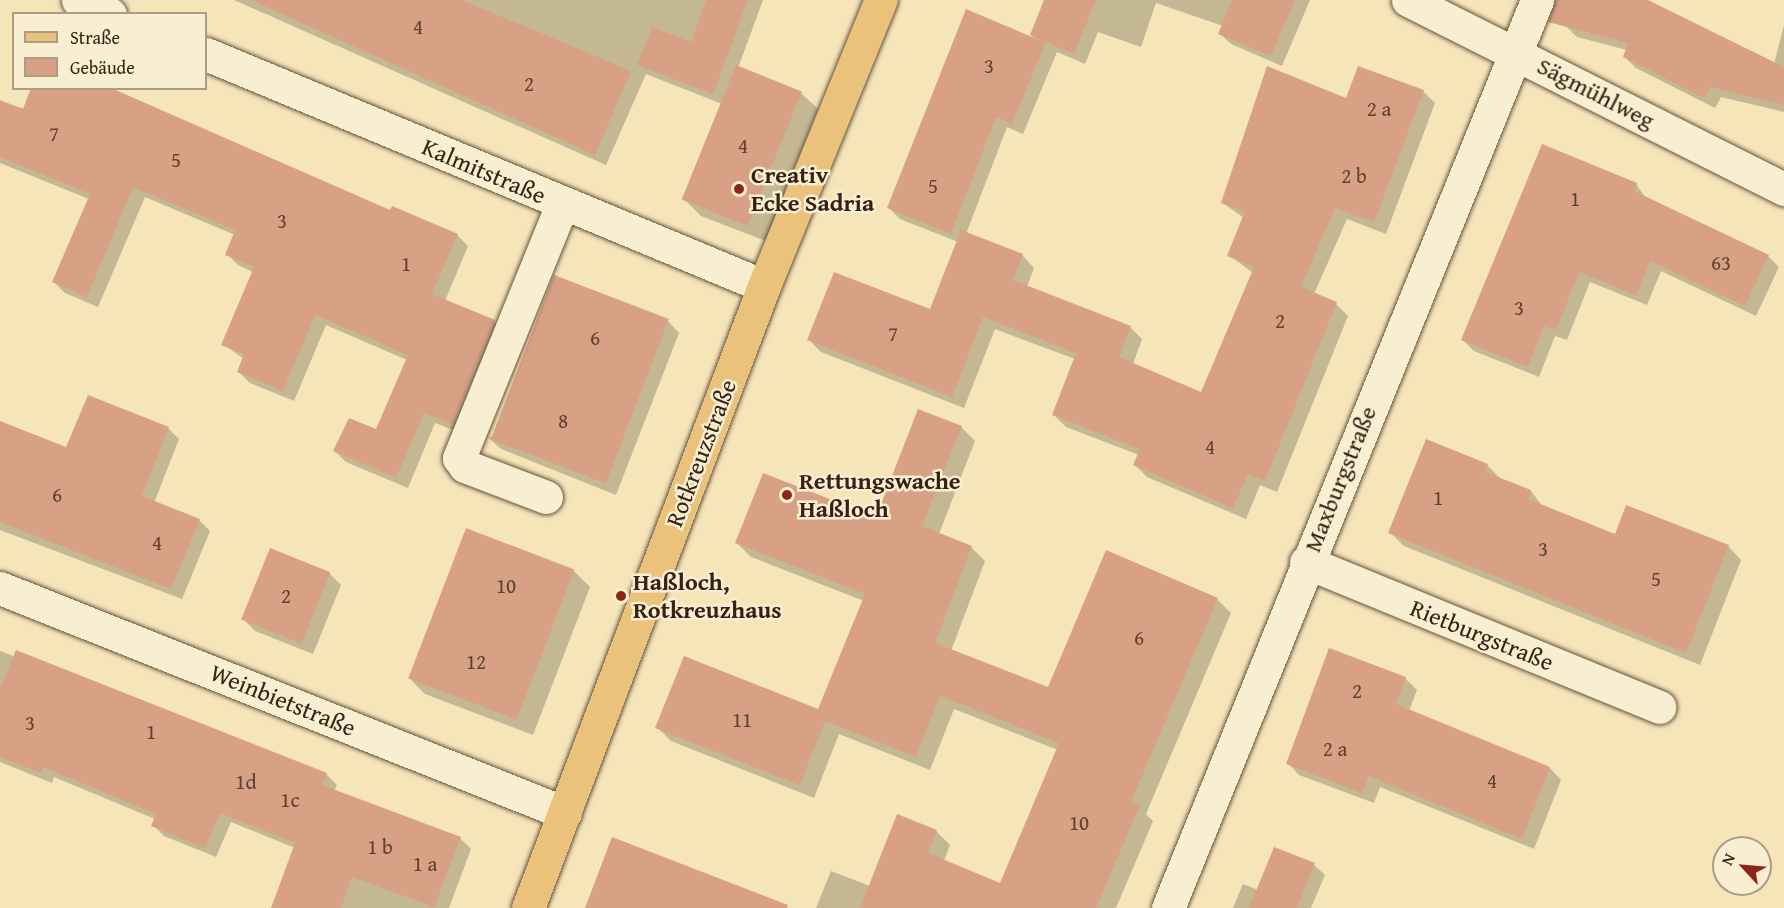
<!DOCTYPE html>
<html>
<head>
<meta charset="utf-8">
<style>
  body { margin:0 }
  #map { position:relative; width:1784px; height:908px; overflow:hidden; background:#f5e5b9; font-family:"Gentium Book Plus",serif }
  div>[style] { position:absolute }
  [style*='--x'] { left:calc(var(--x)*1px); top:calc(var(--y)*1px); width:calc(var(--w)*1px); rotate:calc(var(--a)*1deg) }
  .shadow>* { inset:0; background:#0003 }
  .building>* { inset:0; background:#d8a186; transform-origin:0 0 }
  .roads { filter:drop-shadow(0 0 2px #66523e) drop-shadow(0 0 2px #66523e) }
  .minor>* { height:33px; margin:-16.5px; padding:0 16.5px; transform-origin:16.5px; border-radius:16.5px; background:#f8eed2 }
  .major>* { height:33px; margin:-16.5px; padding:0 16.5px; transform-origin:16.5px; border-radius:16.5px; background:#eac27c }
  .dots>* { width:16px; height:16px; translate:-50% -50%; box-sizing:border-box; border:3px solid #f8eed2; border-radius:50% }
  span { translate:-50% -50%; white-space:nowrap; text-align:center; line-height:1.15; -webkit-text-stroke:5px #f8eed2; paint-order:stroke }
  .number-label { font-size:21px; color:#5f4131 }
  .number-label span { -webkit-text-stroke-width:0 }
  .street-label { font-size:24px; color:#372115 }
  .poi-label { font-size:24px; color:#372115; font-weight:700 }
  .left { translate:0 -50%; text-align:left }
  .legend { position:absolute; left:12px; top:12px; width:195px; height:78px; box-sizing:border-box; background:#f8eed2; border:2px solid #ab9c86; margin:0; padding:8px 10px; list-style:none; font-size:18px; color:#372115 }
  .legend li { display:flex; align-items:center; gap:12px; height:30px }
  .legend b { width:30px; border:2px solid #ab9c86 }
  .north { position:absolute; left:1712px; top:836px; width:60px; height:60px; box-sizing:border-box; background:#f8eed2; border:2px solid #ab9c86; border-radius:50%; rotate:296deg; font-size:16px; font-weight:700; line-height:24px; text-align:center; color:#372115 }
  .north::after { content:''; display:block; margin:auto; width:21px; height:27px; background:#8f2418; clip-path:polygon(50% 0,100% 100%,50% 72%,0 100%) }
</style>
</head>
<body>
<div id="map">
  <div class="shadow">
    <div style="clip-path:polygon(234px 0,763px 0,738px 68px,801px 93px,818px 109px,766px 241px,701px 216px,685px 200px,722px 104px,646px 74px,606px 165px)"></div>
    <div style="clip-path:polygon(1046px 0,1310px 0,1282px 66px,1231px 44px,1219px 33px,1223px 26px,1156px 3px,1141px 47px,1098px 32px,1085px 64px,1057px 52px,1023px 134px,1007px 127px,966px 234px,1022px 255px,1034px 268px,1027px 287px,1130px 327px,1142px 339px,1133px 364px,1201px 393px,1253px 273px,1229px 255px,1244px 218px,1223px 203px,1347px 100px,1423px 91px,1435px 103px,1386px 234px,1347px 219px,1314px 294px,1336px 304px,1348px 316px,1277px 492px,1260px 485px,1246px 519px,1147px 477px,1135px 465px,1139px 455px,1066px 427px,1054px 415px,1075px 359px,995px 329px,964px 408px,821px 352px,809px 340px,931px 311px,958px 242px,900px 219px,889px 208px,1036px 40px,1031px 35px)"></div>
    <div style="clip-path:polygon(1557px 0,1645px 0,1774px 64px,1784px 25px,1784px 112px,1721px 97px,1715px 108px,1636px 68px,1625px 57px,1627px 50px,1577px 37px,1566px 26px)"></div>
    <div style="clip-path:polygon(0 102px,391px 212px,457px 235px,468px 246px,445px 301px,494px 321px,505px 333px,464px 434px,435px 423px,408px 488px,346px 462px,335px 451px,377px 431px,407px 360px,326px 325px,294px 401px,250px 383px,239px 372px,244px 359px,223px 344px,253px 272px,238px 265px,227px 254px,235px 235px,145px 197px,98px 307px,65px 293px,54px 282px,89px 199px,0 163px)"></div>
    <div style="clip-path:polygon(1636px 184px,1646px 198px,1768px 256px,1779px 267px,1756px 316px,1661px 271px,1647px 305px,1590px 282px,1567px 340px,1555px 336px,1539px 377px,1474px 351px,1463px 340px)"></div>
    <div style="clip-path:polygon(668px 321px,679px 333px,616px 495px,501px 449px,489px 438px)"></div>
    <div style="clip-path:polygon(961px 427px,975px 441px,939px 534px,971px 547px,985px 561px,951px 651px,1049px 689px,1217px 599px,1231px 613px,1146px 814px,1153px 821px,1116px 908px,816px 908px,831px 871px,870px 886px,936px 831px,950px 845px,944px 861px,1000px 885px,1058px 750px,954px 709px,930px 770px,839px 734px,814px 798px,671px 741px,657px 727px,819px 711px,864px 601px,751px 557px,737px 543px,876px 519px)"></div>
    <div style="clip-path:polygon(168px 428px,179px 439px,154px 503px,199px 520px,210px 531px,182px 599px,0 530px,0 430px,66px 449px)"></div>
    <div style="clip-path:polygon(1487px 465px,1501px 479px,1531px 491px,1543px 507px,1615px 536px,1728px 546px,1741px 560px,1700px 665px,1404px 546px,1390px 532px)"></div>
    <div style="clip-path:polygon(574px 571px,590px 587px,533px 735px,425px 694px,409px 678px)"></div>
    <div style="clip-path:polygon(329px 573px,341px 585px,313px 654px,255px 631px,243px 619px)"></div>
    <div style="clip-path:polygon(0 651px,326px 774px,337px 785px,334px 791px,460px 838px,471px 849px,449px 908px,272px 908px,295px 848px,231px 822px,216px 857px,164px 836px,153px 825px,155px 819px,54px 777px,52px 783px,0 762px)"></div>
    <div style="clip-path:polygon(1405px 678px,1417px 690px,1409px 711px,1550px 768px,1561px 780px,1534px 849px,1380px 787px,1374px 803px,1299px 775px,1288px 763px)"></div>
    <div style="clip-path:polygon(1275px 849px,1314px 865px,1325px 875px,1311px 908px,1233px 908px,1243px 884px,1258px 890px)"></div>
  </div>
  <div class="building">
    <div style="clip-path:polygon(251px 0,462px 0,631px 71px,595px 155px)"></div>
    <div style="clip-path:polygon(706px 0,748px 0,713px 94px,637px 65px,652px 27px,691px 42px)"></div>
    <div style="clip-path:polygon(1044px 0,1096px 0,1074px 54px,1046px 42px,1012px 124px,996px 117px,951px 234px,887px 208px,966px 9px,1044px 42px,1030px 35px)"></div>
    <div style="clip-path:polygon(1232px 0,1295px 0,1271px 56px,1218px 34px)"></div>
    <div style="clip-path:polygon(1555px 0,1648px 0,1784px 67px,1784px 105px,1710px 87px,1704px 98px,1623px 57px,1628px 43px,1548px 22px)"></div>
    <div style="left:736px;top:65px;width:71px;height:145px;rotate:22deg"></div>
    <div style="clip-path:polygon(1267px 66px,1346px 98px,1358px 66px,1424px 90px,1374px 222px,1335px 208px,1301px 287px,1337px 302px,1265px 481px,1248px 474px,1233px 508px,1133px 465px,1140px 449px,1052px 415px,1076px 353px,983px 317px,952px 397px,807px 340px,834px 272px,930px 309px,961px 230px,1023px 254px,1013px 280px,1131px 326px,1119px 357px,1201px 392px,1254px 267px,1227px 256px,1245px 211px,1221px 203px)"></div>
    <div style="clip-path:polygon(31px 88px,111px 88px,390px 210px,392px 206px,458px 234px,432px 294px,495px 320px,452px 424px,424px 413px,396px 478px,333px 451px,349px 418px,376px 429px,408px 355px,315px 315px,283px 391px,237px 372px,244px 354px,221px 345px,254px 267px,225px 255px,235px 230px,133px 187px,87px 297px,52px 282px,90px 194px,0 157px,0 100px,23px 109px)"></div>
    <div style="clip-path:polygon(1542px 144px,1637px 183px,1634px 191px,1769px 255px,1745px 306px,1650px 261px,1636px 295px,1579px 272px,1556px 330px,1544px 326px,1528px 367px,1461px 340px)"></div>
    <div style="left:554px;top:275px;width:123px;height:176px;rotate:21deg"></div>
    <div style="clip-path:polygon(88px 395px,169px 427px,142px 496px,200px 519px,171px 589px,0 522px,0 421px,66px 447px)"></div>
    <div style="clip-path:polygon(918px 409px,962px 426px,922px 526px,972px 546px,935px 643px,1048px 687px,1106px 550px,1218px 598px,1131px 802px,1140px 805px,1096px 908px,860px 908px,897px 814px,937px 830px,928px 853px,1000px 883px,1059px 743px,940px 696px,916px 757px,825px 721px,800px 785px,655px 728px,684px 656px,818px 709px,865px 594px,735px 543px,763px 473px,876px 517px)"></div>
    <div style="clip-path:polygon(1426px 439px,1488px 464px,1485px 472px,1531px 490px,1528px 499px,1615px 534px,1626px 505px,1729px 545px,1686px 653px,1388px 533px)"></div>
    <div style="left:466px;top:528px;width:116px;height:161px;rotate:21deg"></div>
    <div style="left:270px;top:548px;width:65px;height:77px;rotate:22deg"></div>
    <div style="clip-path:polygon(1329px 648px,1406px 677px,1396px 704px,1550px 767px,1522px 839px,1369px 776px,1362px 793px,1286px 764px)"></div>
    <div style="clip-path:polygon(16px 650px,327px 773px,322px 785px,461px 837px,434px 907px,352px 877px,341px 908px,271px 908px,295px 843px,220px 813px,205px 848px,151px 826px,156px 814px,43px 767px,41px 773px,0 757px,0 689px)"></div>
    <div style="clip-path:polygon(612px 837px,788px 905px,787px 908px,585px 908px)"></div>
    <div style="clip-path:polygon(1274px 847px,1315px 863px,1297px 908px,1249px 908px)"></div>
  </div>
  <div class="roads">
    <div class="minor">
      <div style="--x:78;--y:0;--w:35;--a:24"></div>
      <div style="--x:1408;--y:0;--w:421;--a:26.7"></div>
      <div style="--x:206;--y:54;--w:604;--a:22.58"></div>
      <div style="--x:546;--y:497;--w:87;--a:-159.1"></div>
      <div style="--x:465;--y:466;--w:10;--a:-127"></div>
      <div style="--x:459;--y:458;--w:274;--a:-67.9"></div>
      <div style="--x:1306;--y:562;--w:382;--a:22.3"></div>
      <div style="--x:0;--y:588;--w:608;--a:21.71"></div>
      <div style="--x:1168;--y:908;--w:980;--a:-67.88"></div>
    </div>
    <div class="major">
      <div style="--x:528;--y:908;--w:665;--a:-69.22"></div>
      <div style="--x:764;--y:286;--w:309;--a:-67.8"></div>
    </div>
  </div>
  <div class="dots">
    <div style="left:739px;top:189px;background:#8f2418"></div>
    <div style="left:787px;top:495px;background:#8f2418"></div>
    <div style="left:621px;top:596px;background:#8f2418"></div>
  </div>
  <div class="number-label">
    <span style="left:418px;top:27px">4</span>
    <span style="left:989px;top:66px">3</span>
    <span style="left:529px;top:84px">2</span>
    <span style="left:1379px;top:109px">2 a</span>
    <span style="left:54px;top:134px">7</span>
    <span style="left:743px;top:146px">4</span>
    <span style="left:176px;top:160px">5</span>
    <span style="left:1354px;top:176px">2 b</span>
    <span style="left:933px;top:186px">5</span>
    <span style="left:1575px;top:199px">1</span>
    <span style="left:282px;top:221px">3</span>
    <span style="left:1721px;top:263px">63</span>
    <span style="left:406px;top:264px">1</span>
    <span style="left:1519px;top:308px">3</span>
    <span style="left:1280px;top:321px">2</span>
    <span style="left:893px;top:334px">7</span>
    <span style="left:595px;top:338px">6</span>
    <span style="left:563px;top:421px">8</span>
    <span style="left:1210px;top:447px">4</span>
    <span style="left:57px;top:495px">6</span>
    <span style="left:1438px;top:498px">1</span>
    <span style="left:157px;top:543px">4</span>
    <span style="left:1543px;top:549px">3</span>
    <span style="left:1656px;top:579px">5</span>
    <span style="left:506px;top:586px">10</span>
    <span style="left:286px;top:596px">2</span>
    <span style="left:1139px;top:638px">6</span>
    <span style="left:476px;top:662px">12</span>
    <span style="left:1357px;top:691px">2</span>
    <span style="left:742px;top:720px">11</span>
    <span style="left:30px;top:723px">3</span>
    <span style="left:151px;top:732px">1</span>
    <span style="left:1335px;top:749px">2 a</span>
    <span style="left:1492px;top:781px">4</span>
    <span style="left:246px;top:782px">1d</span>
    <span style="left:290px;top:800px">1c</span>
    <span style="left:1079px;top:823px">10</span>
    <span style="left:380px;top:847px">1 b</span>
    <span style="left:425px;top:864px">1 a</span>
  </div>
  <div class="street-label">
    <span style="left:1596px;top:93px;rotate:27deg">Sägmühlweg</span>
    <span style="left:484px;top:171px;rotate:23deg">Kalmitstraße</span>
    <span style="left:701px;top:453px;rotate:-69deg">Rotkreuzstraße</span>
    <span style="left:1340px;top:479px;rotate:-68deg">Maxburgstraße</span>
    <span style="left:1482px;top:635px;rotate:22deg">Rietburgstraße</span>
    <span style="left:283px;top:700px;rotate:22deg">Weinbietstraße</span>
  </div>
  <div class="poi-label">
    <span class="left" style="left:751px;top:189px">Creativ<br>Ecke Sadria</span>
    <span class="left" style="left:799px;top:495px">Rettungswache<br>Haßloch</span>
    <span class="left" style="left:633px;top:596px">Haßloch,<br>Rotkreuzhaus</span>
  </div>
  <ul class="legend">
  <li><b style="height:8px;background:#eac27c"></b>Straße</li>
  <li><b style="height:16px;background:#d8a186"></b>Gebäude</li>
  </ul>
  <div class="north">N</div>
</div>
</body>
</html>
